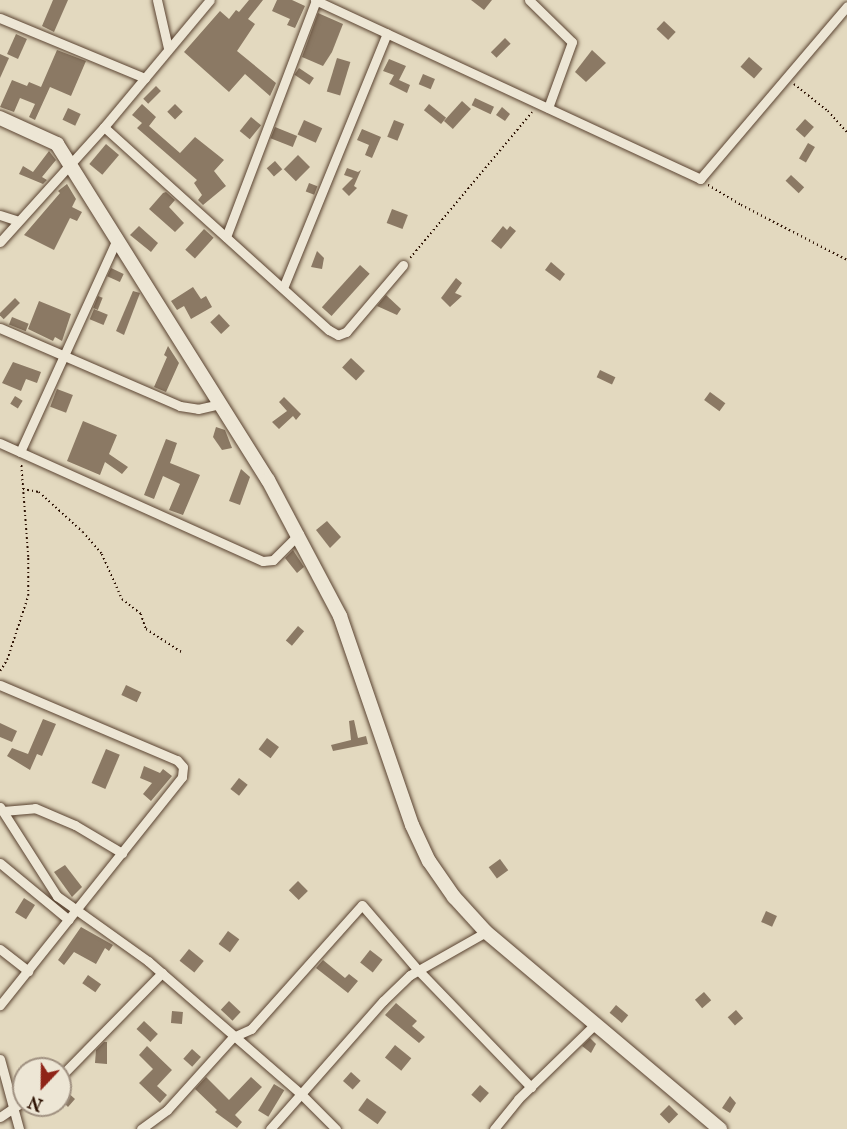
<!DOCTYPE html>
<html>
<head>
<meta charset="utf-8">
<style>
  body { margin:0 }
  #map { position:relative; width:847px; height:1129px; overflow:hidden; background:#e3d9bf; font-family:"IM FELL English",serif }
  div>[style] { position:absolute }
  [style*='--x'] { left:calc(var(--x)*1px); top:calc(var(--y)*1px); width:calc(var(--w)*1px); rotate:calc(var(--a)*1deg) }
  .building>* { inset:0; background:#8b7964; transform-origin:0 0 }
  .path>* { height:1.5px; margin-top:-0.75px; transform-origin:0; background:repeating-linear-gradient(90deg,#2c1102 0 1.5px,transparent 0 4.5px) }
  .roads { filter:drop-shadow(0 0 2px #5a4331) drop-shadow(0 0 2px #5a4331) }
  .street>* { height:9px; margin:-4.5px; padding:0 4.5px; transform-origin:4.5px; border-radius:4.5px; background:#ede6d5 }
  .secondary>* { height:14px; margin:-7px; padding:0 7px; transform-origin:7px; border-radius:7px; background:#ede6d5 }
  span { translate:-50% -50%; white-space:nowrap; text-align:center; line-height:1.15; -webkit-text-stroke:4.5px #ede6d5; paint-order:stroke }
  .north { position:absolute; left:12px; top:1057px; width:60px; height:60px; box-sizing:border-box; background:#ede6d5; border:2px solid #a09181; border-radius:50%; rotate:202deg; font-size:16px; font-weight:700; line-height:24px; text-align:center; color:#2c1102 }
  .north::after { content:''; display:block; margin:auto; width:21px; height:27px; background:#8f2418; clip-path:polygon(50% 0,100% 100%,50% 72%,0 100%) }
</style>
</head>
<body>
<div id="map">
  <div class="building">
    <div style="clip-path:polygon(53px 0,68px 0,54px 32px,42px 26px)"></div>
    <div style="clip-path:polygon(249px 0,263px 0,248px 19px,255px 24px,237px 51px,276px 83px,270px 96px,245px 74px,229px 92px,184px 52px,220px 11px,229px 19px,236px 10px,239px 12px)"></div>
    <div style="clip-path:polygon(277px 0,292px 0,305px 6px,295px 28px,287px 25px,290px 19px,272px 11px)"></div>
    <div style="clip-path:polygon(471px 0,492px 0,484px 10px)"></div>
    <div style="clip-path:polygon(318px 13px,343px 24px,332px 52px,323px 66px,302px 57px)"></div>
    <div style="left:664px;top:21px;width:16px;height:11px;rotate:43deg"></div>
    <div style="left:16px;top:34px;width:12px;height:22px;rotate:24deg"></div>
    <div style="left:505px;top:38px;width:8px;height:20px;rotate:45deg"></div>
    <div style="clip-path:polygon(57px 50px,86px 61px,71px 96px,50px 87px,35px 120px,29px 117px,35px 104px,20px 98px,14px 112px,0 107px,12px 80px,27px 86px,29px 82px,41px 87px)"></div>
    <div style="clip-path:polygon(592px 50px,606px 63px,586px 82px,575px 72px)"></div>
    <div style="clip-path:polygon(0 54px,9px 58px,0 78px)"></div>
    <div style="left:749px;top:57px;width:18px;height:13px;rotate:41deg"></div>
    <div style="left:337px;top:58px;width:14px;height:35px;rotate:17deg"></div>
    <div style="clip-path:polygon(389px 59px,406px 66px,399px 80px,410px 85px,407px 93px,389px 84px,394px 75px,383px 71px)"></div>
    <div style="left:299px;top:68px;width:18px;height:8px;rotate:34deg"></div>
    <div style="left:423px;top:74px;width:13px;height:11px;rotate:23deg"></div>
    <div style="left:156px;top:86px;width:7px;height:18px;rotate:45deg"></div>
    <div style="left:475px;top:98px;width:21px;height:8px;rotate:25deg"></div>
    <div style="left:462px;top:101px;width:12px;height:27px;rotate:42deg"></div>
    <div style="clip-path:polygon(142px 104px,156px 117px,149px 126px,180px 153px,195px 137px,224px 160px,214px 171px,226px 186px,203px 205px,198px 200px,202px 195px,194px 183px,197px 180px,137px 128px,142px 123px,132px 115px)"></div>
    <div style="left:175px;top:104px;width:11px;height:11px;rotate:45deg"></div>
    <div style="left:429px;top:104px;width:22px;height:8px;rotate:39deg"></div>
    <div style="clip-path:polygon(502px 107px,510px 114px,505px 121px,496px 115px)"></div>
    <div style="left:68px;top:108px;width:14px;height:13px;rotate:25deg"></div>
    <div style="left:251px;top:117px;width:13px;height:18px;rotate:39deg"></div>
    <div style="left:805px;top:119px;width:12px;height:14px;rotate:42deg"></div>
    <div style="left:304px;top:120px;width:20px;height:16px;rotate:24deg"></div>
    <div style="left:394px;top:120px;width:11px;height:18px;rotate:22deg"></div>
    <div style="left:275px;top:127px;width:24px;height:12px;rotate:22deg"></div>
    <div style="clip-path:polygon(362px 129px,381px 137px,372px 158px,365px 155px,369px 145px,357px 140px)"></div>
    <div style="left:808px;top:143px;width:8px;height:18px;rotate:30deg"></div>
    <div style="left:106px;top:144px;width:17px;height:26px;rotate:40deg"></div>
    <div style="clip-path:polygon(49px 151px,56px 160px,42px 177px,47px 180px,43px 184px,19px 174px,23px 166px,33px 172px)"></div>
    <div style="left:298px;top:155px;width:17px;height:20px;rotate:45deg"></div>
    <div style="left:275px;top:161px;width:11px;height:11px;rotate:49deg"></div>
    <div style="clip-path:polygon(347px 168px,358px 172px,361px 170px,354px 186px,357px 188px,349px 196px,342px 189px,353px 178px,344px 175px)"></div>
    <div style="left:791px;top:175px;width:18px;height:8px;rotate:43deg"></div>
    <div style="left:309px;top:183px;width:9px;height:9px;rotate:21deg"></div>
    <div style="clip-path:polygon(67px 184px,76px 199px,72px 207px,82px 212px,77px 221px,70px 218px,54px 250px,24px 235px,60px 193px,58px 191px)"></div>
    <div style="clip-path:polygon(166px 192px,175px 200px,169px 207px,184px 223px,175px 232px,149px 209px,163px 193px)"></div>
    <div style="left:392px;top:209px;width:17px;height:15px;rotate:21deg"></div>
    <div style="clip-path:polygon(139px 226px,158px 243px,151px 252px,130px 235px)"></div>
    <div style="clip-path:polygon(503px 226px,507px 230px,510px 226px,516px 231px,501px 249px,491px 241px)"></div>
    <div style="left:204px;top:229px;width:13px;height:28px;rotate:42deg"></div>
    <div style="clip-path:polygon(317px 251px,324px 258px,322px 269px,311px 267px)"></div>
    <div style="clip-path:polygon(551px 262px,565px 274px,560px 281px,545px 270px)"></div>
    <div style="left:360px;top:265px;width:13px;height:57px;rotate:42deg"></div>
    <div style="left:111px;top:268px;width:14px;height:9px;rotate:25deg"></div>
    <div style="clip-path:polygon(456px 278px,462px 283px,455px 293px,462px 296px,450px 307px,441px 298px)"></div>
    <div style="clip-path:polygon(193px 287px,201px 299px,206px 296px,212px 307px,191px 319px,184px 306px,177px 310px,171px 301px)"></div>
    <div style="clip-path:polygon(133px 291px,140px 293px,124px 335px,116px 331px)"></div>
    <div style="clip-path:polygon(386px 295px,401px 309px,397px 315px,377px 306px)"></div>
    <div style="left:98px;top:296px;width:5px;height:13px;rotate:22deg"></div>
    <div style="left:15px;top:298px;width:7px;height:23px;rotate:45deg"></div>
    <div style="clip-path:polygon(39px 301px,71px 314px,62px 341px,55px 337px,53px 341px,28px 329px)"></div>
    <div style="left:94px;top:309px;width:15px;height:11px;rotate:23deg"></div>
    <div style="left:219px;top:314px;width:16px;height:12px;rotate:47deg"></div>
    <div style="left:12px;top:317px;width:18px;height:8px;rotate:22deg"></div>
    <div style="clip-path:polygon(168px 346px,179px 363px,166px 392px,154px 387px,167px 357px,164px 355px)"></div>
    <div style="left:351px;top:358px;width:19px;height:13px;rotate:43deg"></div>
    <div style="clip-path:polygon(13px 362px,41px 372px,37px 383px,26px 379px,21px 391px,2px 383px)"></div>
    <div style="left:600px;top:370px;width:17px;height:8px;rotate:25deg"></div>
    <div style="left:57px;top:389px;width:17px;height:19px;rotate:21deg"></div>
    <div style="left:710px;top:392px;width:19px;height:10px;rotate:36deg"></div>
    <div style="left:15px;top:396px;width:9px;height:9px;rotate:32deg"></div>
    <div style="clip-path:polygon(284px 397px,301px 414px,296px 420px,293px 416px,279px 429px,272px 422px,287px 411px,279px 402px)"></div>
    <div style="clip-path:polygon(83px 421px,117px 435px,109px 454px,128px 467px,122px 474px,105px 462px,100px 475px,67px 461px)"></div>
    <div style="clip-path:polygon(216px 427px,225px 430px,232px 448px,222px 450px,213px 437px)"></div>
    <div style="clip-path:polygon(166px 439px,177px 443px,170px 463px,200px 475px,183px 515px,169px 510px,180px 484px,163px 476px,154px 499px,144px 495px)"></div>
    <div style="clip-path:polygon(241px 469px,250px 477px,240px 505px,229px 501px)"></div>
    <div style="clip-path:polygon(327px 521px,341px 537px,330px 548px,316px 530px)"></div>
    <div style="clip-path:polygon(293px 550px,304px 567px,297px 573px,285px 558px)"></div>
    <div style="left:298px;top:626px;width:8px;height:19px;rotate:40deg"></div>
    <div style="left:126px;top:685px;width:17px;height:11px;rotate:25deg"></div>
    <div style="clip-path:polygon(43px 719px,56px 724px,42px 756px,37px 754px,30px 770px,7px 756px,12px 748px,28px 754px)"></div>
    <div style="clip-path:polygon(354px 720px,358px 738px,366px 736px,368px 744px,333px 751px,331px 745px,351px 740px,349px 721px)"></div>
    <div style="clip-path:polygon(0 723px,17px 731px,12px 742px,0 737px)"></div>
    <div style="left:267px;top:738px;width:15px;height:14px;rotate:37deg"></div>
    <div style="left:106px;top:749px;width:15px;height:37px;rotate:23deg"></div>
    <div style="clip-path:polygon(144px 766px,160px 773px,163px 769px,172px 776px,151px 801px,143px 794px,152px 783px,140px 778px)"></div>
    <div style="left:239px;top:778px;width:11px;height:14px;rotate:38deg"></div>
    <div style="left:500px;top:859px;width:14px;height:14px;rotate:54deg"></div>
    <div style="clip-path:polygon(65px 865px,82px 887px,72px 897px,54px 872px)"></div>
    <div style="left:298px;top:881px;width:14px;height:13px;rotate:45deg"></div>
    <div style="left:24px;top:898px;width:13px;height:17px;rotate:32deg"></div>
    <div style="left:766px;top:911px;width:12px;height:12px;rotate:24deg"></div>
    <div style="clip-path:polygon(81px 927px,113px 945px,109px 951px,105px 948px,96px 964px,74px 952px,64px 965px,58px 960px)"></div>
    <div style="left:228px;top:931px;width:14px;height:16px;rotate:36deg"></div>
    <div style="left:189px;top:949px;width:19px;height:15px;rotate:39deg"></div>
    <div style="left:370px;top:950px;width:16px;height:16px;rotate:38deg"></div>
    <div style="clip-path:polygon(323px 960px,345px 978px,349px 974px,358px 981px,348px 993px,316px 968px)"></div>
    <div style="left:88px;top:975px;width:16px;height:10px;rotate:35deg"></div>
    <div style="left:704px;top:992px;width:11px;height:12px;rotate:49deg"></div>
    <div style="left:229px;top:1001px;width:16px;height:12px;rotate:43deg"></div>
    <div style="clip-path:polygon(396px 1003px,417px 1021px,412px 1026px,425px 1037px,419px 1043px,385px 1015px)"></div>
    <div style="left:616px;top:1005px;width:16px;height:10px;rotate:40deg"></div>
    <div style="left:736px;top:1010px;width:11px;height:11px;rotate:49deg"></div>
    <div style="left:172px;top:1011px;width:11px;height:12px;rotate:5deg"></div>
    <div style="left:144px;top:1021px;width:19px;height:11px;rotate:43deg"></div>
    <div style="clip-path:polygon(590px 1038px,596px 1044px,591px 1053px,582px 1046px)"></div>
    <div style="clip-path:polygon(104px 1042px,107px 1042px,107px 1064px,95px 1063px,96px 1050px)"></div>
    <div style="left:395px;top:1045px;width:21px;height:16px;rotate:39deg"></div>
    <div style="clip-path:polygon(147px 1046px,172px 1070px,157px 1086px,167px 1095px,160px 1103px,139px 1083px,153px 1069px,139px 1055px)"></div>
    <div style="left:192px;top:1049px;width:12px;height:13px;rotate:42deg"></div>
    <div style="left:351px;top:1072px;width:13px;height:12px;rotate:42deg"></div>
    <div style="clip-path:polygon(206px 1077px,229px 1100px,251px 1077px,262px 1087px,235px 1115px,242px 1122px,237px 1128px,215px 1112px,217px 1110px,195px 1089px)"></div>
    <div style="left:274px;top:1084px;width:12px;height:31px;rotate:31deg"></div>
    <div style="left:480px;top:1085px;width:12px;height:13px;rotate:42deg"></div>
    <div style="clip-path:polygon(65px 1090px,75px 1099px,68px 1107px,60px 1099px)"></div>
    <div style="clip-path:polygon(730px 1096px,736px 1103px,730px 1113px,722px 1108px)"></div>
    <div style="left:367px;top:1098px;width:24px;height:15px;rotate:36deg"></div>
    <div style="left:669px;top:1105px;width:13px;height:13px;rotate:45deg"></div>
  </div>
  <div class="path">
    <div style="--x:794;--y:84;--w:43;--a:38.5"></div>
    <div style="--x:828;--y:111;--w:28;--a:48"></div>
    <div style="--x:708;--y:185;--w:39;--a:31"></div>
    <div style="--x:741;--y:205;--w:119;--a:27.4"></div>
    <div style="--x:410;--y:258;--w:190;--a:-50.1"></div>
    <div style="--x:23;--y:489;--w:16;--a:11"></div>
    <div style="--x:39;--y:492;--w:59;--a:42.3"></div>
    <div style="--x:83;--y:532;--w:29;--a:49"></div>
    <div style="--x:102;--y:554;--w:49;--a:66"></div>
    <div style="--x:122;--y:599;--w:24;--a:38"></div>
    <div style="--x:141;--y:614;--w:16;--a:72"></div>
    <div style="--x:146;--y:629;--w:44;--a:33"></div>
    <div style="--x:0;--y:671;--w:13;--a:-58"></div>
    <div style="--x:7;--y:660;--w:67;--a:-71.8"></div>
    <div style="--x:28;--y:596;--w:39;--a:-90"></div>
    <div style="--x:28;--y:557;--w:93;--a:-94.3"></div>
  </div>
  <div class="roads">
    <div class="street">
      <div style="--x:157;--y:0;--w:49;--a:77.1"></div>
      <div style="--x:315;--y:0;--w:425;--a:24.9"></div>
      <div style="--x:700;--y:179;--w:227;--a:-49.6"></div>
      <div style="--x:529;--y:0;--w:60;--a:44.3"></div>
      <div style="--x:572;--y:42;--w:70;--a:110"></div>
      <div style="--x:0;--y:18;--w:157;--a:22.5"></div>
      <div style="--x:104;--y:127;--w:303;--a:42.1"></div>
      <div style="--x:329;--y:330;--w:10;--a:29"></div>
      <div style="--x:338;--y:335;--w:9;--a:-21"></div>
      <div style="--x:346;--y:332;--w:88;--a:-49.6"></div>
      <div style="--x:0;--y:215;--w:19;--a:18"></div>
      <div style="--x:226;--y:237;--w:254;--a:-69.2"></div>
      <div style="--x:0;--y:242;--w:155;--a:-47.9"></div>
      <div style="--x:104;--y:127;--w:165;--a:-50.2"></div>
      <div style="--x:283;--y:288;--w:275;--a:-67.8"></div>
      <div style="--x:0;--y:328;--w:196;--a:23.4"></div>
      <div style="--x:180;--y:406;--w:18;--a:9"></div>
      <div style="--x:198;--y:409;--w:22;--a:-13"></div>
      <div style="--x:0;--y:443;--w:288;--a:24.2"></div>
      <div style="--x:263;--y:561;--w:10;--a:-6"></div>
      <div style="--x:273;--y:560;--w:37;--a:-45"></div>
      <div style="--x:20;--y:452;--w:236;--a:-65.5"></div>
      <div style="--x:0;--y:685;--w:192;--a:23"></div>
      <div style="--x:177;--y:760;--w:9;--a:49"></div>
      <div style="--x:183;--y:767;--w:10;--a:96"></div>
      <div style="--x:182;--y:777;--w:292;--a:128.6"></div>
      <div style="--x:0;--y:807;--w:106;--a:57.4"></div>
      <div style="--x:57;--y:896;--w:112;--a:35.5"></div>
      <div style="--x:148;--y:961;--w:201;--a:41"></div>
      <div style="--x:300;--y:1093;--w:51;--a:45"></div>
      <div style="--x:3;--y:811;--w:32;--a:-5"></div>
      <div style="--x:35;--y:808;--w:43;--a:23"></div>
      <div style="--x:75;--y:825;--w:55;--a:30.8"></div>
      <div style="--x:0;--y:863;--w:89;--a:39.6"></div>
      <div style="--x:0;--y:949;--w:36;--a:38"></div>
      <div style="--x:0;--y:1059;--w:73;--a:74.8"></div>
      <div style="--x:60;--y:1077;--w:146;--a:-45.6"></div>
      <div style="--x:0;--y:1117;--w:29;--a:-34"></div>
      <div style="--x:141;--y:1129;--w:32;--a:-36"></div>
      <div style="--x:167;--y:1110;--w:98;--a:-47.9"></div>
      <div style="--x:233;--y:1037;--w:20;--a:-24"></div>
      <div style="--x:251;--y:1029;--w:166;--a:-48.2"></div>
      <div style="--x:362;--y:905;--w:86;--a:49.3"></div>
      <div style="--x:418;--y:970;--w:163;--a:46"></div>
      <div style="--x:270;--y:1129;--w:171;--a:-48.6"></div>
      <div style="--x:383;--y:1001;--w:37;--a:-44"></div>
      <div style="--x:410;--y:975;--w:87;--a:-29.5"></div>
      <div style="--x:494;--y:1129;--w:38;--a:-51"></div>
      <div style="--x:518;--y:1099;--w:107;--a:-44.2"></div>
    </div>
    <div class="secondary">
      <div style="--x:0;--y:118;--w:63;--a:24.5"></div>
      <div style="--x:57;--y:144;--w:397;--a:57.9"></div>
      <div style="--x:268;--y:480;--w:154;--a:62.1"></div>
      <div style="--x:340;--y:616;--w:221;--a:71"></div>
      <div style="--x:412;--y:825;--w:40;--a:65"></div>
      <div style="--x:429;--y:861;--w:44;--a:55.2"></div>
      <div style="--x:454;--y:897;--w:47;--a:47.6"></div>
      <div style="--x:486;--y:932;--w:306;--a:40.1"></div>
    </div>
  </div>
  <div class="north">N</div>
</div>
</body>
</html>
